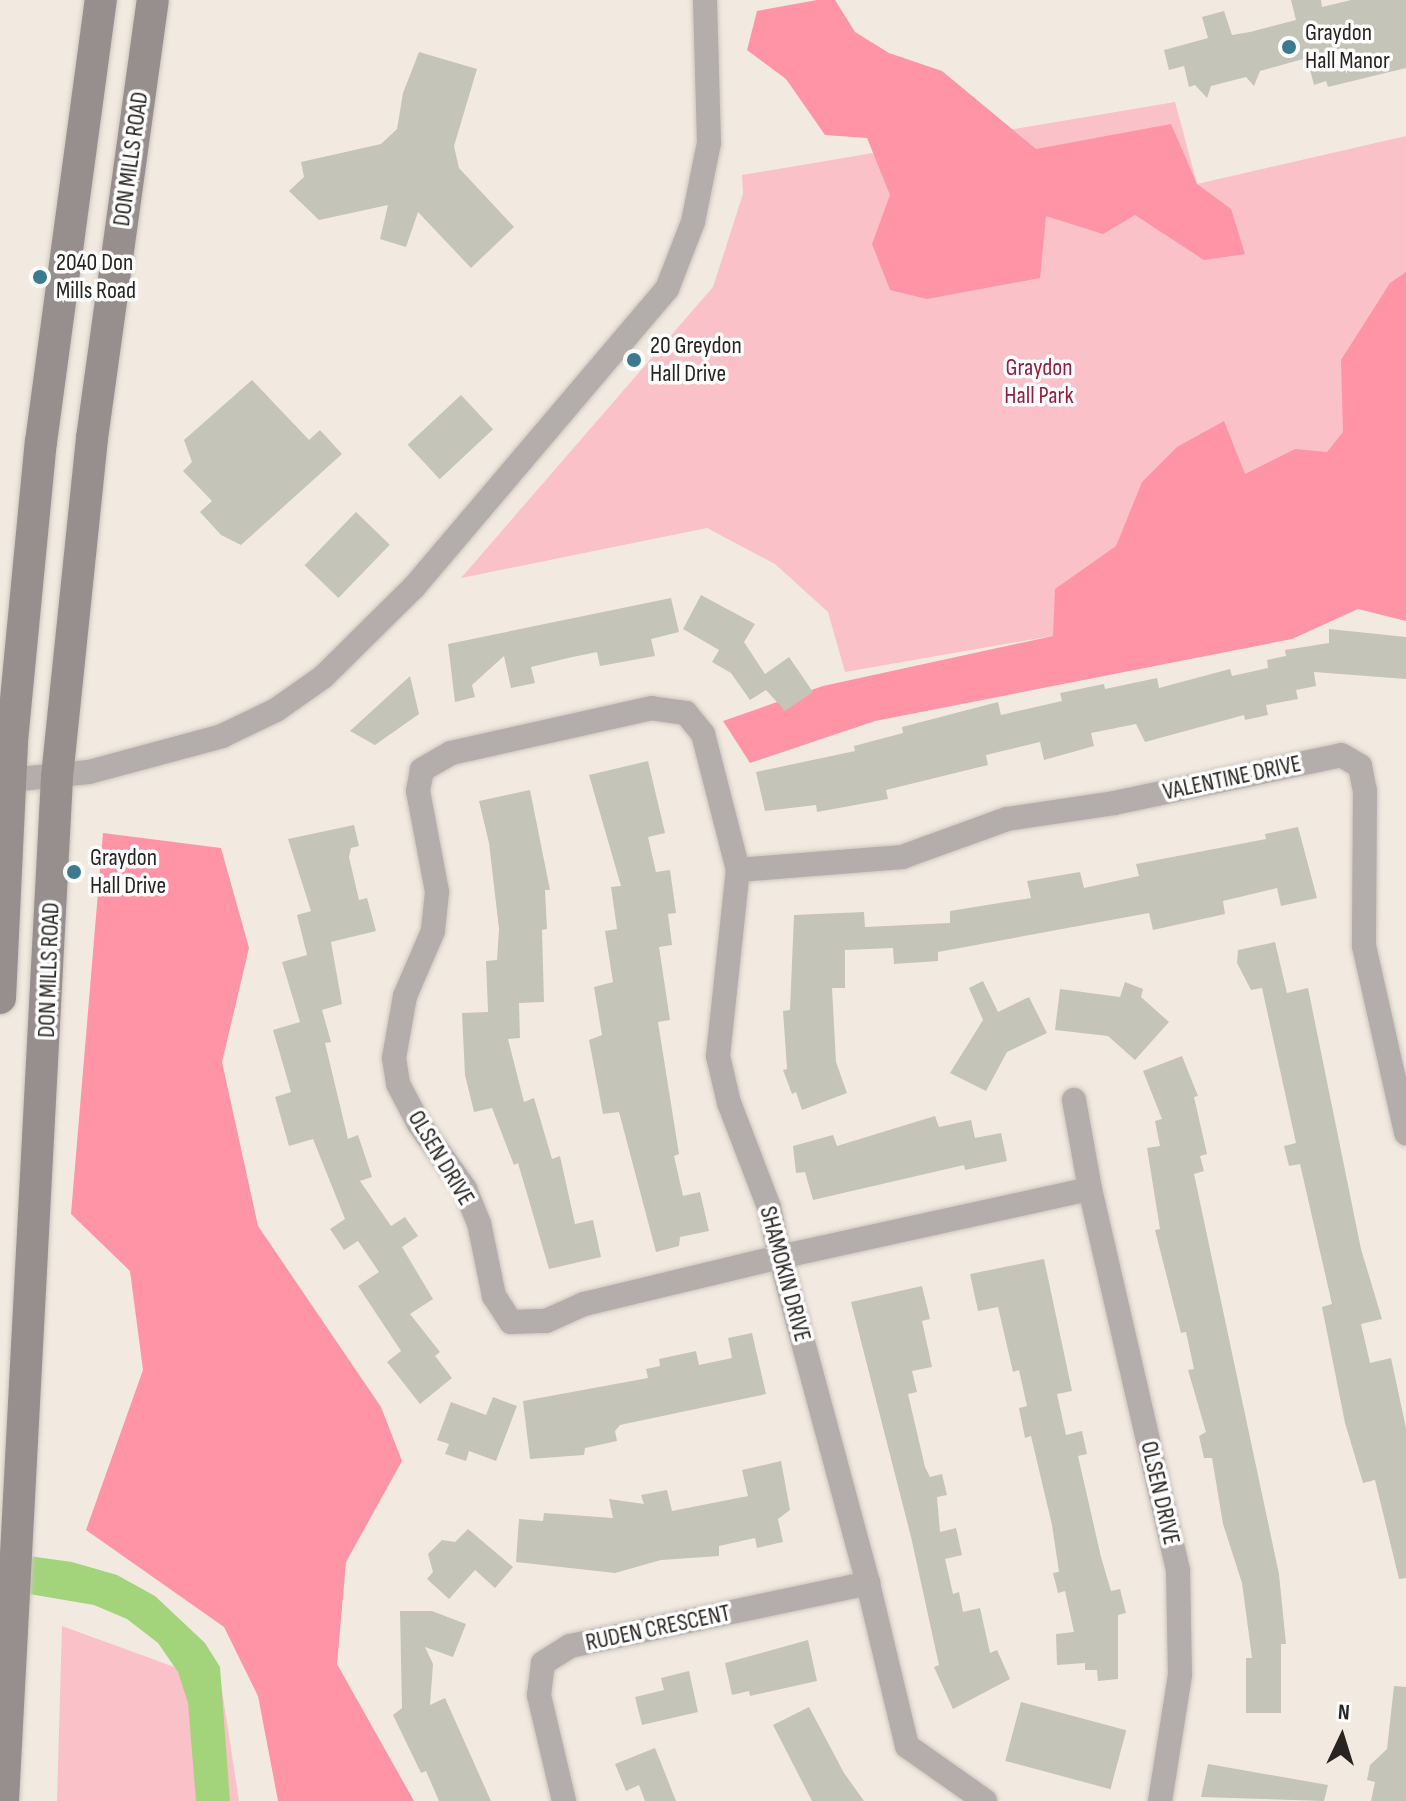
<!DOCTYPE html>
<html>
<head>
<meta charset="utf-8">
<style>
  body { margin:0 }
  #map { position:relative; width:1406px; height:1801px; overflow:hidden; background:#f2eae1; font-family:"Sofia Sans Condensed",sans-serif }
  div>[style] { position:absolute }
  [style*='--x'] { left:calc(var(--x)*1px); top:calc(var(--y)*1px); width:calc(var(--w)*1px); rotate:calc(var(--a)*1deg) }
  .green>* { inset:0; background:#fac1c8 }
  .forest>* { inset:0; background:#fe94a5 }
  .water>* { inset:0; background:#a3d47b }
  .building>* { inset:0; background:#c5c4b9; transform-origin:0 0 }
  .roads { filter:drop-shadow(0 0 2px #cdc6be) drop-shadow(0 0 2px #cdc6be) }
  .street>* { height:24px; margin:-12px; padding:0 12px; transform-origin:12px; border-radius:12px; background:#b3adac }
  .secondary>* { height:32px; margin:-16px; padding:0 16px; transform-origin:16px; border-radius:16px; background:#978f8d }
  .dots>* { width:22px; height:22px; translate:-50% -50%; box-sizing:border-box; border:4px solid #fff; border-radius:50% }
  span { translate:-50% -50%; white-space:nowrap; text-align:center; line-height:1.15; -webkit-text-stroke:7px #fff; paint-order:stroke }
  .poi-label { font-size:24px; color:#272421 }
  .left { translate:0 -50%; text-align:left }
  .street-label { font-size:24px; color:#272421 }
  .park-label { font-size:24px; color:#981c40 }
  .north { position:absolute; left:1302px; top:1697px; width:80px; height:80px; -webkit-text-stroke:6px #fff; paint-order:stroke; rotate:4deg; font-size:22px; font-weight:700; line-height:32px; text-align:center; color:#272421 }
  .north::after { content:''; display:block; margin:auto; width:28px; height:36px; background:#272421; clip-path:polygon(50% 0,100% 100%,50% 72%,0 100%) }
</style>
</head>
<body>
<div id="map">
  <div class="green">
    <div style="clip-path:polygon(1175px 102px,1197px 184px,1406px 136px,1406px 574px,845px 672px,828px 612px,775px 564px,707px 528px,461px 578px,713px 287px,743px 194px,742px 175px)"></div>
    <div style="clip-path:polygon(62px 1626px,221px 1684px,239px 1801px,57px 1801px)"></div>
  </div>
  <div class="forest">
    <div style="clip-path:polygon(817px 0,835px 0,855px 32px,889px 53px,942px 71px,1036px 149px,1171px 124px,1197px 184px,1231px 209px,1245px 254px,1204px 260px,1135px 215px,1103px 234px,1046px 216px,1040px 278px,927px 299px,890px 290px,872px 244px,890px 195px,867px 138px,825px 135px,786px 79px,747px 50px,757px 11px)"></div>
    <div style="clip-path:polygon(1406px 272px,1406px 621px,1358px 609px,1292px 639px,875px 721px,750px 763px,723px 721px,823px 686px,1053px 636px,1055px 589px,1116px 546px,1142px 482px,1177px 447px,1224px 421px,1245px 474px,1295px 449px,1327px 452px,1343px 432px,1341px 360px,1390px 283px)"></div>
    <div style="clip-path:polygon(103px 833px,221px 848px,249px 948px,222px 1062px,258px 1226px,381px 1407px,402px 1461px,346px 1562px,337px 1664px,414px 1801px,278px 1801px,258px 1696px,224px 1627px,86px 1530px,143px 1370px,130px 1271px,71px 1214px)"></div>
  </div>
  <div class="water">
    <div style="clip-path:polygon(0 1552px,72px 1562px,117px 1575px,155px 1596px,205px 1643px,220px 1667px,230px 1801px,196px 1801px,188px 1703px,178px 1672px,158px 1643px,127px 1619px,94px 1605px,0 1589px)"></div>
  </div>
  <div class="building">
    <div style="clip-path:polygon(1291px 0,1321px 0,1322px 7px,1351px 0,1406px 0,1406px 68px,1328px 87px,1326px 81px,1314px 85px,1307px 58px,1260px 71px,1254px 86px,1246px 77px,1211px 86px,1207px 98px,1195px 85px,1189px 87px,1184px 66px,1169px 70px,1164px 50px,1208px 38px,1202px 17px,1224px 11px,1232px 35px,1250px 32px,1296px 20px)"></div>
    <div style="clip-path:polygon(419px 52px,477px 69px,454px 146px,459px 168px,514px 227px,471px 268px,418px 212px,406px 247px,380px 239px,388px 205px,319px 220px,289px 191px,304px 177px,301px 162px,381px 144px,397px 129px,403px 93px)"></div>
    <div style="clip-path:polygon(252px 380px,309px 440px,320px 430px,342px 454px,241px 545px,221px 535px,200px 512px,212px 501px,183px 471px,192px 462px,184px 440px)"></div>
    <div style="left:461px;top:395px;width:47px;height:73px;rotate:47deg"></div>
    <div style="left:356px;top:512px;width:47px;height:74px;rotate:44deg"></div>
    <div style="clip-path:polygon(701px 595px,755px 624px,744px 642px,765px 674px,789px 657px,813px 692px,785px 711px,766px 690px,750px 700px,731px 673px,712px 662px,719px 650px,683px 629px)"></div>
    <div style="clip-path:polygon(671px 598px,679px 632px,651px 639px,655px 656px,600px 666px,597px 652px,568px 658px,531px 667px,535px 683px,511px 688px,504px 656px,472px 685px,475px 697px,455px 702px,448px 644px)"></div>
    <div style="clip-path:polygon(1329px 629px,1406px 637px,1406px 679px,1314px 672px,1316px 686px,1296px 690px,1298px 699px,1266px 705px,1268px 715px,1245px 720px,1244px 715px,1145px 742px,1136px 724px,1091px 733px,1094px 746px,1044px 760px,1040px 742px,986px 755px,988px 765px,886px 790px,888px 799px,817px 812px,816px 805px,765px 811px,756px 772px,855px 751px,854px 746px,903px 733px,902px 727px,998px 702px,1001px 715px,1062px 701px,1060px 693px,1104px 684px,1105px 689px,1157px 678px,1159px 688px,1230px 669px,1232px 676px,1268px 668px,1267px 660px,1286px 656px,1285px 650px,1329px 643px)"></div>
    <div style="clip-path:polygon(410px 676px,419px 714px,375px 745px,350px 731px)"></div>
    <div style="clip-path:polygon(648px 761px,665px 833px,648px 837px,656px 872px,670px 870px,676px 913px,668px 914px,672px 945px,659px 947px,670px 1020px,658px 1022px,679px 1154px,674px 1156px,683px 1196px,700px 1192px,709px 1231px,680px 1237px,679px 1246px,656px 1252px,619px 1112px,603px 1114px,589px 1040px,602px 1035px,594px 987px,613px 982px,605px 931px,617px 929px,611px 887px,621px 886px,589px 775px)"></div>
    <div style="clip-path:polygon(530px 790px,550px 890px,545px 890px,547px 929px,542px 930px,544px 1002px,519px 1003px,520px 1038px,508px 1039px,524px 1102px,534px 1098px,552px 1159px,560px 1156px,575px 1224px,593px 1220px,601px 1257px,549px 1269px,518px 1163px,514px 1165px,492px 1108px,474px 1112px,465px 1075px,462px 1013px,488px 1012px,486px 961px,497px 960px,499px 929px,489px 843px,479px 801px)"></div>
    <div style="clip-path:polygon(354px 825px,359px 846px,351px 848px,349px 857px,359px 900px,367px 898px,376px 931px,331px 942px,342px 1004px,322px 1010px,331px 1042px,325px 1043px,348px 1139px,358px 1135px,372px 1177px,360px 1181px,391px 1226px,405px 1217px,418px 1236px,402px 1247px,433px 1299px,410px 1314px,440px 1352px,435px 1356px,452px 1378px,420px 1404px,387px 1362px,401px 1351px,358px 1286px,379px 1272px,358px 1241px,344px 1250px,330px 1229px,345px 1219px,313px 1139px,289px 1146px,275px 1097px,291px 1092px,273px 1030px,300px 1022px,282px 962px,307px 955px,297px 915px,311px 911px,288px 839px)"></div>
    <div style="clip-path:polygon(1298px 827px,1317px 898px,1281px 906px,1277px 888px,1223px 901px,1225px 914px,1153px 930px,1149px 913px,938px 952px,938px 961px,894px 964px,893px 948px,845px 950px,845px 988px,832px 988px,836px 1062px,847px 1093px,802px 1110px,796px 1092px,792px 1094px,783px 1070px,787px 1069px,783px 1011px,790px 1010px,794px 915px,864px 912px,865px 927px,950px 923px,950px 911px,1031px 898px,1027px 881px,1080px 872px,1084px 888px,1139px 876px,1136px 864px,1266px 839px,1265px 834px)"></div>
    <div style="clip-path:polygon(1275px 942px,1287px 993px,1308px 988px,1361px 1249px,1382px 1319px,1361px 1324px,1370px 1363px,1391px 1358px,1406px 1428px,1406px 1578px,1399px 1579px,1375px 1480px,1363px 1483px,1345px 1423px,1322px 1307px,1332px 1304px,1300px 1164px,1289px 1166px,1284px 1146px,1296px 1143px,1262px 988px,1251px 990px,1237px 963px,1238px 950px)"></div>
    <div style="clip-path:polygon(983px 981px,998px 1012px,1029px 997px,1047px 1033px,1007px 1052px,986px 1091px,950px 1073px,983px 1020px,969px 988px)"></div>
    <div style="clip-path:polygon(1125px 982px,1143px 989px,1141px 997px,1169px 1022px,1135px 1060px,1108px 1036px,1055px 1030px,1060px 989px,1120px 997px)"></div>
    <div style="clip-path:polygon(1182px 1056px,1198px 1096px,1194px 1097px,1207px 1154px,1200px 1156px,1204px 1171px,1194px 1174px,1279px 1574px,1286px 1644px,1281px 1644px,1281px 1713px,1246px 1713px,1246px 1658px,1252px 1658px,1242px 1583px,1223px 1524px,1212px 1458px,1204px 1458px,1199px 1436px,1206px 1432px,1188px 1370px,1194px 1369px,1186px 1332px,1181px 1333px,1155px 1230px,1160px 1229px,1147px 1148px,1160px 1146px,1155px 1121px,1162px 1119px,1143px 1071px)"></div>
    <div style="clip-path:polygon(935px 1116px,939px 1127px,971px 1120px,975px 1138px,1001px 1133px,1007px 1161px,965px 1170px,964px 1165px,813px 1200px,805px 1172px,796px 1173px,793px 1146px,833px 1135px,837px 1146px)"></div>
    <div style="clip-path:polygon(1044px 1259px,1072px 1391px,1057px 1394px,1066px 1435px,1082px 1431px,1087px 1454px,1078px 1456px,1101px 1557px,1111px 1591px,1120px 1589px,1126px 1613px,1118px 1615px,1118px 1679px,1098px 1681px,1097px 1670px,1085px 1670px,1085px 1663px,1057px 1665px,1056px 1634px,1074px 1632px,1065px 1591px,1058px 1593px,1053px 1573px,1059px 1572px,1052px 1525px,1031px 1436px,1025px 1438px,1019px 1408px,1027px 1406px,1019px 1370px,1013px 1372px,998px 1307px,978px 1311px,970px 1274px)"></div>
    <div style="clip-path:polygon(922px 1286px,930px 1319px,922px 1321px,932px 1367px,912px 1371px,917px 1392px,908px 1394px,925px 1467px,930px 1477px,942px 1474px,947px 1495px,937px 1497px,940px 1532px,956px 1528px,962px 1555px,945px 1559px,953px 1594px,959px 1592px,963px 1612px,980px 1608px,990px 1653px,997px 1650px,1010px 1679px,953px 1709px,934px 1667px,939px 1665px,911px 1537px,851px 1302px)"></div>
    <div style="clip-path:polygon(752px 1333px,766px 1394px,620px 1425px,615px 1431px,617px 1441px,585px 1448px,584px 1455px,530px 1459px,523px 1401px,648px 1378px,646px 1369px,660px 1366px,659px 1359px,696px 1351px,699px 1365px,732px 1358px,728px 1338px)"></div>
    <div style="clip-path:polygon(493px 1397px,517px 1406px,496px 1461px,469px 1451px,466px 1461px,445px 1454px,449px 1444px,437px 1440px,451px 1402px,486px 1415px)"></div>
    <div style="clip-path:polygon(781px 1461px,790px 1510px,778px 1519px,783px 1542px,757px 1548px,755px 1538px,719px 1546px,719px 1556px,661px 1560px,615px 1573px,516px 1562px,519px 1519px,543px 1521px,544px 1513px,613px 1518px,609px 1499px,644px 1504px,641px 1495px,667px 1490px,672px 1511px,748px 1496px,742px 1470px)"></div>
    <div style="clip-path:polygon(468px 1529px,513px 1567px,495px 1588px,475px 1570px,449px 1599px,427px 1579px,433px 1572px,428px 1554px,442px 1540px,455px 1542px)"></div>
    <div style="clip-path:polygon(400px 1611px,432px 1611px,466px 1624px,453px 1657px,425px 1647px,433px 1664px,430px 1705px,445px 1698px,491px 1801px,439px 1801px,426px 1771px,421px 1773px,393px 1715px,402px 1708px)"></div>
    <div style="clip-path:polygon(808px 1640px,817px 1681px,750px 1696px,749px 1691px,732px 1695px,725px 1663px)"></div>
    <div style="clip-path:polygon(689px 1671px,698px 1712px,642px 1725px,635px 1697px,664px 1690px,661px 1678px)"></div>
    <div style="clip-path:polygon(1394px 1686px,1406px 1687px,1406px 1801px,1371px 1801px,1375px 1782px,1367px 1780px,1370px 1765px,1387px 1749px)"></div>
    <div style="left:1021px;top:1702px;width:109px;height:61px;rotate:15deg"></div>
    <div style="clip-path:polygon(809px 1707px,844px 1773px,864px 1801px,812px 1801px,773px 1725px)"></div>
    <div style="clip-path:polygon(655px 1748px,663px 1768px,676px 1801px,645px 1801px,639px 1785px,626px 1791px,615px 1764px)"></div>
    <div style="clip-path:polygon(1208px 1764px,1328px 1785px,1324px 1801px,1201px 1797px)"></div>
  </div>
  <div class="roads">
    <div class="street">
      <div style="--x:0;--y:781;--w:89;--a:-5.8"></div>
      <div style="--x:89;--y:772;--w:138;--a:-15.1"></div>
      <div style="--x:222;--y:736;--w:60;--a:-25.7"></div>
      <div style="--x:276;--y:710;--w:57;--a:-35.1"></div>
      <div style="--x:323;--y:677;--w:128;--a:-44.7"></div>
      <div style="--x:414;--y:587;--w:391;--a:-49.7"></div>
      <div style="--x:667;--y:289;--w:72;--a:-68.8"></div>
      <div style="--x:693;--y:222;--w:81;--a:-78.6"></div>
      <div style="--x:709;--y:143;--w:143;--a:-91.6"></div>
      <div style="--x:738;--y:870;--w:165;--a:-4.5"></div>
      <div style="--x:902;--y:857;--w:112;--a:-19.9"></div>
      <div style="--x:1007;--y:819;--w:108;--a:-8.5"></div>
      <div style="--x:1114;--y:803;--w:232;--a:-11.9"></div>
      <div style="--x:1341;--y:755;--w:22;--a:30"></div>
      <div style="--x:1360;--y:766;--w:25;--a:79"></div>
      <div style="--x:1365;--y:791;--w:155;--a:90.4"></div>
      <div style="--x:1364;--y:946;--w:192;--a:77.3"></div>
      <div style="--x:1074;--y:1100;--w:90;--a:79.8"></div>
      <div style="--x:564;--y:1801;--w:109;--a:-103.3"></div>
      <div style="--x:539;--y:1695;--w:32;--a:-83"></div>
      <div style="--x:543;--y:1663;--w:32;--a:-32"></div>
      <div style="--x:570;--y:1646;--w:305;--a:-11.9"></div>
      <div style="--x:985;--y:1801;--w:95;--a:-144.8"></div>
      <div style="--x:907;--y:1746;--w:168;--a:-103.5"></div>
      <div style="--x:868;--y:1583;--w:308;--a:-105.1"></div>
      <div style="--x:788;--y:1286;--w:30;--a:-105"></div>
      <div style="--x:780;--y:1257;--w:51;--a:-102.4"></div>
      <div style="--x:769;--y:1207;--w:111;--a:-111"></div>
      <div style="--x:729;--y:1103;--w:48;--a:-103.2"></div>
      <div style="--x:718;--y:1056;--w:187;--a:-83.9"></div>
      <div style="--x:738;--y:870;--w:140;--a:-104.4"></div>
      <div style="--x:703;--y:734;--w:27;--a:-129"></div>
      <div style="--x:686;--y:713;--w:34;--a:-172"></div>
      <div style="--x:652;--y:708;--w:206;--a:167.4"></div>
      <div style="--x:451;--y:753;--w:34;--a:150"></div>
      <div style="--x:422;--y:770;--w:21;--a:101"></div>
      <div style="--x:418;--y:791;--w:103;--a:79.3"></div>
      <div style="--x:437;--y:892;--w:39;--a:96"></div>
      <div style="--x:433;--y:931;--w:71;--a:113.3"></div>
      <div style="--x:405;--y:996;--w:63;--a:100.1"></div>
      <div style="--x:394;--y:1058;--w:26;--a:81"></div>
      <div style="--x:398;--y:1084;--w:45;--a:62.3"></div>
      <div style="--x:419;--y:1124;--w:80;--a:54.7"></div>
      <div style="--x:465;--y:1189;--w:37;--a:68"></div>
      <div style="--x:479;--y:1223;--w:75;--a:78.4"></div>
      <div style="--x:494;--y:1296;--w:31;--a:57"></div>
      <div style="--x:511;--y:1322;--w:35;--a:-2"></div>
      <div style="--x:546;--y:1321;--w:42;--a:-24.1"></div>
      <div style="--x:584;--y:1304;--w:202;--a:-13.5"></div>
      <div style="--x:780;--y:1257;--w:317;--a:-12.4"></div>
      <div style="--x:1090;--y:1189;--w:392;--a:77"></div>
      <div style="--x:1178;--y:1571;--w:104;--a:88.9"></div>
      <div style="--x:1180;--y:1675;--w:128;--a:99"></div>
    </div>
    <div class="secondary">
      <div style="--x:0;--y:998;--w:257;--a:-87.3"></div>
      <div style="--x:12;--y:741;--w:300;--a:-84.5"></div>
      <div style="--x:41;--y:442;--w:446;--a:-82.3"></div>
      <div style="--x:3;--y:1801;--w:1025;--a:-86.98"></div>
      <div style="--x:57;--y:777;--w:341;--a:-84.1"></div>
      <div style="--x:92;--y:438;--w:442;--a:-82.1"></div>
    </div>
  </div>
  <div class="dots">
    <div style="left:1289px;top:47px;background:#3c7a8f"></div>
    <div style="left:40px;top:277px;background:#3c7a8f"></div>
    <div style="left:634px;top:360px;background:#3c7a8f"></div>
    <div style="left:74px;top:872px;background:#3c7a8f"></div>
  </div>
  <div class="poi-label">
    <span class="left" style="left:1305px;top:47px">Graydon<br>Hall Manor</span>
    <span class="left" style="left:56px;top:277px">2040 Don<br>Mills Road</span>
    <span class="left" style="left:650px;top:360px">20 Greydon<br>Hall Drive</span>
    <span class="left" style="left:90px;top:872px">Graydon<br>Hall Drive</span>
  </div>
  <div class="street-label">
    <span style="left:131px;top:159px;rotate:-82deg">DON MILLS ROAD</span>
    <span style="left:1232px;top:778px;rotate:-12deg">VALENTINE DRIVE</span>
    <span style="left:49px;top:970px;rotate:-88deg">DON MILLS ROAD</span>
    <span style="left:441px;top:1158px;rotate:59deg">OLSEN DRIVE</span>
    <span style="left:785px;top:1274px;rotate:75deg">SHAMOKIN DRIVE</span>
    <span style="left:1160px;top:1493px;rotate:77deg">OLSEN DRIVE</span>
    <span style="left:658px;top:1628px;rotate:-12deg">RUDEN CRESCENT</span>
  </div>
  <div class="park-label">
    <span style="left:1039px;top:382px">Graydon<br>Hall Park</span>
  </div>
  <div class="north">N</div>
</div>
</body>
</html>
